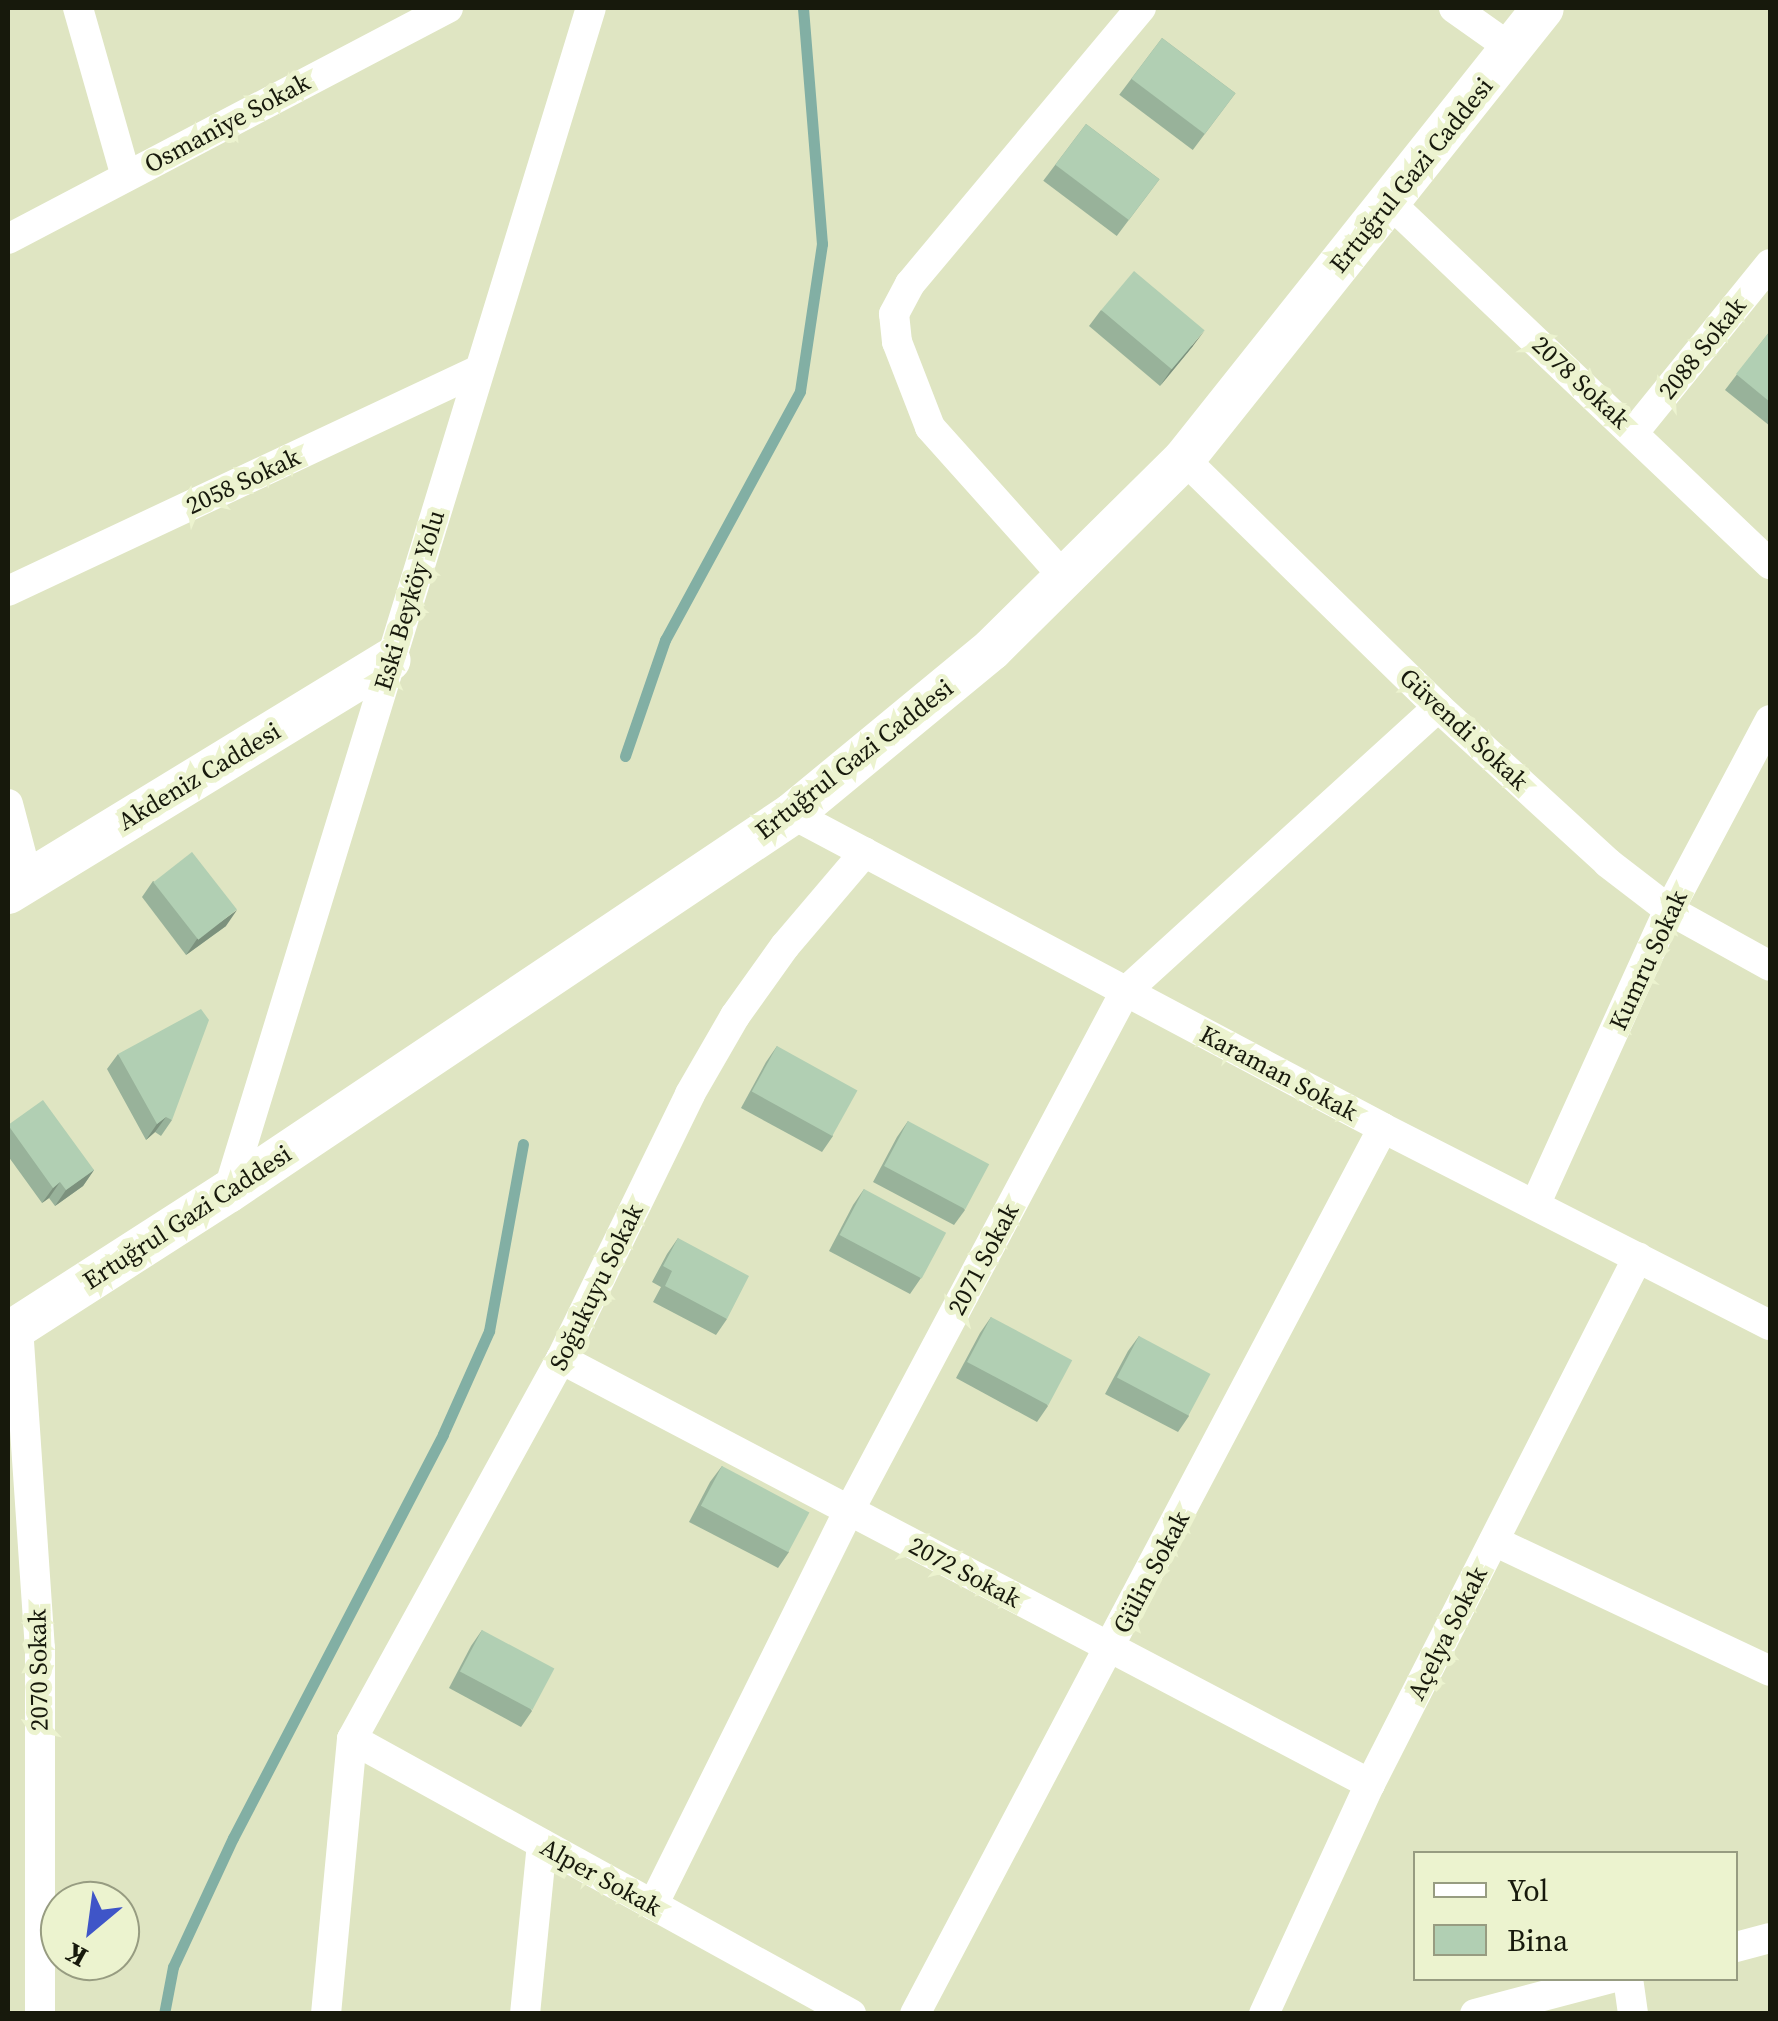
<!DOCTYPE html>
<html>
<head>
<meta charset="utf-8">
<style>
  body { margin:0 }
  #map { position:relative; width:1778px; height:2021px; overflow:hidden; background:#dfe5c2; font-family:"Source Serif 4",serif }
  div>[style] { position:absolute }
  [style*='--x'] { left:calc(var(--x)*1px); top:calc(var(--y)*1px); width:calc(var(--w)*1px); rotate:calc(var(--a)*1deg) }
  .stream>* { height:11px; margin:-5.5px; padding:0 5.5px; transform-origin:5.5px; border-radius:5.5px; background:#82afa4 }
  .street>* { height:30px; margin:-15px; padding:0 15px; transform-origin:15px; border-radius:15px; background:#fff }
  .secondary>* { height:42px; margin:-21px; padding:0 21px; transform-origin:21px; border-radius:21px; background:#fff }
  .wall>* { inset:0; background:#98b29a; transform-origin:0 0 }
  .shaded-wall>* { inset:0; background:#7c917d }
  .building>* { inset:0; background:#b1cfb3; transform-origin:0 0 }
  span { translate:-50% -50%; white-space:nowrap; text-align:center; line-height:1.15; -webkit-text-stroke:10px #ecf3cf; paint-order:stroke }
  .street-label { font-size:25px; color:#17190c }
  .frame { position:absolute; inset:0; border:10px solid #17190c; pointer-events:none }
  .legend { position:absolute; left:1413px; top:1851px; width:325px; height:130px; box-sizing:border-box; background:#ecf3cf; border:2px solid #979c81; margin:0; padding:12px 18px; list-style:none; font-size:30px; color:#17190c }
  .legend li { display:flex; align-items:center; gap:20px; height:50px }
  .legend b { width:50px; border:2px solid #979c81 }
  .north { position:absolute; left:40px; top:1881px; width:100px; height:100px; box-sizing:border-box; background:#ecf3cf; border:2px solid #979c81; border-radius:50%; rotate:209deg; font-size:28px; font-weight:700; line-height:40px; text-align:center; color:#17190c }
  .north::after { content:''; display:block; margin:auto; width:35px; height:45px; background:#3f55c8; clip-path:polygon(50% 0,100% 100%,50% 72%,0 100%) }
</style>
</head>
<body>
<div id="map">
  <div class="stream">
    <div style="--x:625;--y:756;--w:123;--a:-71"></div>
    <div style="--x:665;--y:640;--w:283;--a:-61.5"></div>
    <div style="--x:800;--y:391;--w:149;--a:-81.5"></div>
    <div style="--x:822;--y:244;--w:237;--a:-94.6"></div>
    <div style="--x:164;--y:2014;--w:48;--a:-79.2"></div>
    <div style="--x:173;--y:1967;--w:142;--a:-65.1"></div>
    <div style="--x:233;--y:1838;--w:455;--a:-62.5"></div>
    <div style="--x:443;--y:1434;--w:113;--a:-65.9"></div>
    <div style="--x:489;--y:1331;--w:190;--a:-79.7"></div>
  </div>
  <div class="street">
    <div style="--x:78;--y:8;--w:175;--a:74.1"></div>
    <div style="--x:1454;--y:8;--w:71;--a:35.3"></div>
    <div style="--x:1389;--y:202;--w:526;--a:43.54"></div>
    <div style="--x:8;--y:239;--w:497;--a:-27.7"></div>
    <div style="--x:1634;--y:432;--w:216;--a:-51"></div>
    <div style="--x:1184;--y:459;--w:355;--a:44.3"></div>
    <div style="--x:1438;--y:707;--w:231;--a:42.5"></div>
    <div style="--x:1608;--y:863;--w:77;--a:37.6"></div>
    <div style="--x:1669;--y:910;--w:115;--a:29"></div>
    <div style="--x:1064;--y:577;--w:201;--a:-131.8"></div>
    <div style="--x:930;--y:427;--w:91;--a:-111.2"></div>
    <div style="--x:897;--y:342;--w:28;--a:-96"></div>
    <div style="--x:894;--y:314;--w:34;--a:-62"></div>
    <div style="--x:910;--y:284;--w:360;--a:-50.1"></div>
    <div style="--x:8;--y:591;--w:520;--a:-25.14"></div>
    <div style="--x:8;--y:804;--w:79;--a:75.3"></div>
    <div style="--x:792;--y:814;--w:669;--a:27.98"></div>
    <div style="--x:1383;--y:1128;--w:434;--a:27"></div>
    <div style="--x:228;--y:1192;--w:1238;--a:-72.96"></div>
    <div style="--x:1535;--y:1205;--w:324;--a:-65.6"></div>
    <div style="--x:1669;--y:910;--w:215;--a:-62"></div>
    <div style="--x:18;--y:1327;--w:322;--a:86.1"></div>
    <div style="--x:40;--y:1648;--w:366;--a:90"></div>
    <div style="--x:561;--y:1359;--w:914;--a:27.71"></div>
    <div style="--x:1494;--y:1541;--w:305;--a:25.2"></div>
    <div style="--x:352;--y:1739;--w:570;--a:28.86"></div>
    <div style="--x:653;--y:1905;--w:440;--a:-63.6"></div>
    <div style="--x:849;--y:1511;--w:588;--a:-62"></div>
    <div style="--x:1125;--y:992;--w:423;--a:-42.3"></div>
    <div style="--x:1736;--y:1947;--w:35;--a:-15"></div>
    <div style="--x:1628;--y:1978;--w:36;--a:82"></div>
    <div style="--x:326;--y:2014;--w:276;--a:-84.6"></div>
    <div style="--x:352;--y:1739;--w:434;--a:-61.2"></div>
    <div style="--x:561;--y:1359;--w:295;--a:-64"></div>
    <div style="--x:690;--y:1094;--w:90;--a:-60"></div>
    <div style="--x:735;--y:1016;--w:86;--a:-54.5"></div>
    <div style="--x:785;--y:946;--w:123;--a:-49.6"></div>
    <div style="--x:525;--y:2014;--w:171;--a:-84.3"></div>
    <div style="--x:915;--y:2014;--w:1002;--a:-62.16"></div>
    <div style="--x:1264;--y:2014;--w:253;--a:-65.3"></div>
    <div style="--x:1370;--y:1784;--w:591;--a:-63.04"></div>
    <div style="--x:1475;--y:2014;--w:141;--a:-14.8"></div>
  </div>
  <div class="secondary">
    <div style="--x:8;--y:893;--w:447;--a:-31.4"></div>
    <div style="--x:8;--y:1333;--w:261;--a:-32.7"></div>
    <div style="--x:228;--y:1192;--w:679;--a:-33.83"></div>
    <div style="--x:792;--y:814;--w:259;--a:-39.5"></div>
    <div style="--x:992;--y:649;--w:270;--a:-44.7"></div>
    <div style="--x:1184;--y:459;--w:576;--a:-51.48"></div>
  </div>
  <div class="wall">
    <div style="left:1162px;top:38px;width:92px;height:71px;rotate:37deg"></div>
    <div style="left:1086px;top:124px;width:92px;height:71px;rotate:37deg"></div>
    <div style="clip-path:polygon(1101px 310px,1193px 346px,1160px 386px,1089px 326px)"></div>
    <div style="clip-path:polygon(1770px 331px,1770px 426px,1725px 390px)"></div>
    <div style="clip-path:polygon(153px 881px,226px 926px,186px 955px,142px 897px)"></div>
    <div style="clip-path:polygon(777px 1046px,833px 1136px,822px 1152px,741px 1108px,766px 1062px)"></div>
    <div style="clip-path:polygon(118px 1054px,172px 1120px,161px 1136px,155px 1132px,146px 1140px,107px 1069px)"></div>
    <div style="clip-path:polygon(908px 1121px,965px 1210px,954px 1225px,873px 1182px,897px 1137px)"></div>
    <div style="clip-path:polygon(8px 1125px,94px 1170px,83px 1186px,55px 1206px,49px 1198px,42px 1203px,8px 1156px)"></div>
    <div style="clip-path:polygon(864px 1189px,921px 1278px,910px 1294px,829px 1251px,853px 1205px)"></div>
    <div style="clip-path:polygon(678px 1238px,727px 1319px,716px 1335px,653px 1302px,661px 1287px,652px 1282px,667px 1254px)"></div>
    <div style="clip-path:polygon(991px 1317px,1048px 1406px,1037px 1422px,956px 1378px,980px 1333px)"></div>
    <div style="clip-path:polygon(1139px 1336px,1189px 1416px,1178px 1432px,1105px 1394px,1128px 1351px)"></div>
    <div style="clip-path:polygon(722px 1466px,789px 1552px,778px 1568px,689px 1522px,710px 1482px)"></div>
    <div style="clip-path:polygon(482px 1630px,532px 1711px,521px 1727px,449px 1688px,471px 1646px)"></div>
  </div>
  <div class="shaded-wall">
    <div style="clip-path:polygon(1205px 330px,1193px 346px,1160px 386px,1171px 370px)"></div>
    <div style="clip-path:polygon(237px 910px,226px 926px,186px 955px,197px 939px)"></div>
    <div style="clip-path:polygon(166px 1117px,155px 1132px,146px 1140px,157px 1124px)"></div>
    <div style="clip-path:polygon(94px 1170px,83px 1186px,55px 1206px,66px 1190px)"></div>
    <div style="clip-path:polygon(60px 1182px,49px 1198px,42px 1203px,53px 1188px)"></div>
  </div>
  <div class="building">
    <div style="left:1162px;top:38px;width:92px;height:51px;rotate:37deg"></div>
    <div style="left:1086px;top:124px;width:92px;height:51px;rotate:37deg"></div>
    <div style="left:1134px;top:271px;width:92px;height:51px;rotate:40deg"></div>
    <div style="clip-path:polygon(1770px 331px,1770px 402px,1736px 374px)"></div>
    <div style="left:192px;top:852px;width:73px;height:49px;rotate:52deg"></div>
    <div style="clip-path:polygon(201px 1009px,209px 1020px,172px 1120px,166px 1117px,157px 1124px,118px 1054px)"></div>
    <div style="left:777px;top:1046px;width:92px;height:52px;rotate:29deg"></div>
    <div style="clip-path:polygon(43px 1100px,94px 1170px,66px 1190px,60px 1182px,53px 1188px,8px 1125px)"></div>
    <div style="left:908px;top:1121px;width:92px;height:51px;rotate:28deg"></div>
    <div style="left:864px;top:1189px;width:93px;height:52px;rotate:28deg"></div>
    <div style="clip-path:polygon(678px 1238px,749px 1276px,727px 1319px,665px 1286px,672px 1271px,663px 1266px)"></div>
    <div style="left:991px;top:1317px;width:92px;height:51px;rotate:28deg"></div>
    <div style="left:1139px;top:1336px;width:81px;height:47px;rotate:28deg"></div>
    <div style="left:722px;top:1466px;width:99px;height:45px;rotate:28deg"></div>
    <div style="left:482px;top:1630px;width:82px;height:47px;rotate:28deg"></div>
  </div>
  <div class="street-label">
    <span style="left:227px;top:123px;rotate:-28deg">Osmaniye Sokak</span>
    <span style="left:1411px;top:175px;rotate:-51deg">Ertuğrul Gazi Caddesi</span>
    <span style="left:1702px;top:348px;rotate:-51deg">2088 Sokak</span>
    <span style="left:1581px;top:382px;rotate:43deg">2078 Sokak</span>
    <span style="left:243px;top:481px;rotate:-25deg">2058 Sokak</span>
    <span style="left:409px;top:600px;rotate:-73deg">Eski Beyköy Yolu</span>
    <span style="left:1464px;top:729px;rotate:43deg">Güvendi Sokak</span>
    <span style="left:854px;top:759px;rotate:-38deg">Ertuğrul Gazi Caddesi</span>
    <span style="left:199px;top:776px;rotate:-31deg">Akdeniz Caddesi</span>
    <span style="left:1648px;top:960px;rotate:-65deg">Kumru Sokak</span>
    <span style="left:1279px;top:1073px;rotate:28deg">Karaman Sokak</span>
    <span style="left:187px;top:1217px;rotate:-33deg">Ertuğrul Gazi Caddesi</span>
    <span style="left:983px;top:1259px;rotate:-62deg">2071 Sokak</span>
    <span style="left:596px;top:1287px;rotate:-64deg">Soğukuyu Sokak</span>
    <span style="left:965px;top:1572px;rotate:28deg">2072 Sokak</span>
    <span style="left:1151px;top:1572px;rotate:-62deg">Gülin Sokak</span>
    <span style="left:1447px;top:1633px;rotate:-63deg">Açelya Sokak</span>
    <span style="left:38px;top:1670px;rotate:-91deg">2070 Sokak</span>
    <span style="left:601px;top:1877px;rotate:29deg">Alper Sokak</span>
  </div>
  <div class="frame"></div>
  <ul class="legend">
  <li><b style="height:12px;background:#fff"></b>Yol</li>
  <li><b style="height:28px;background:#b1cfb3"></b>Bina</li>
  </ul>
  <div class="north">K</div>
</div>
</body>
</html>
